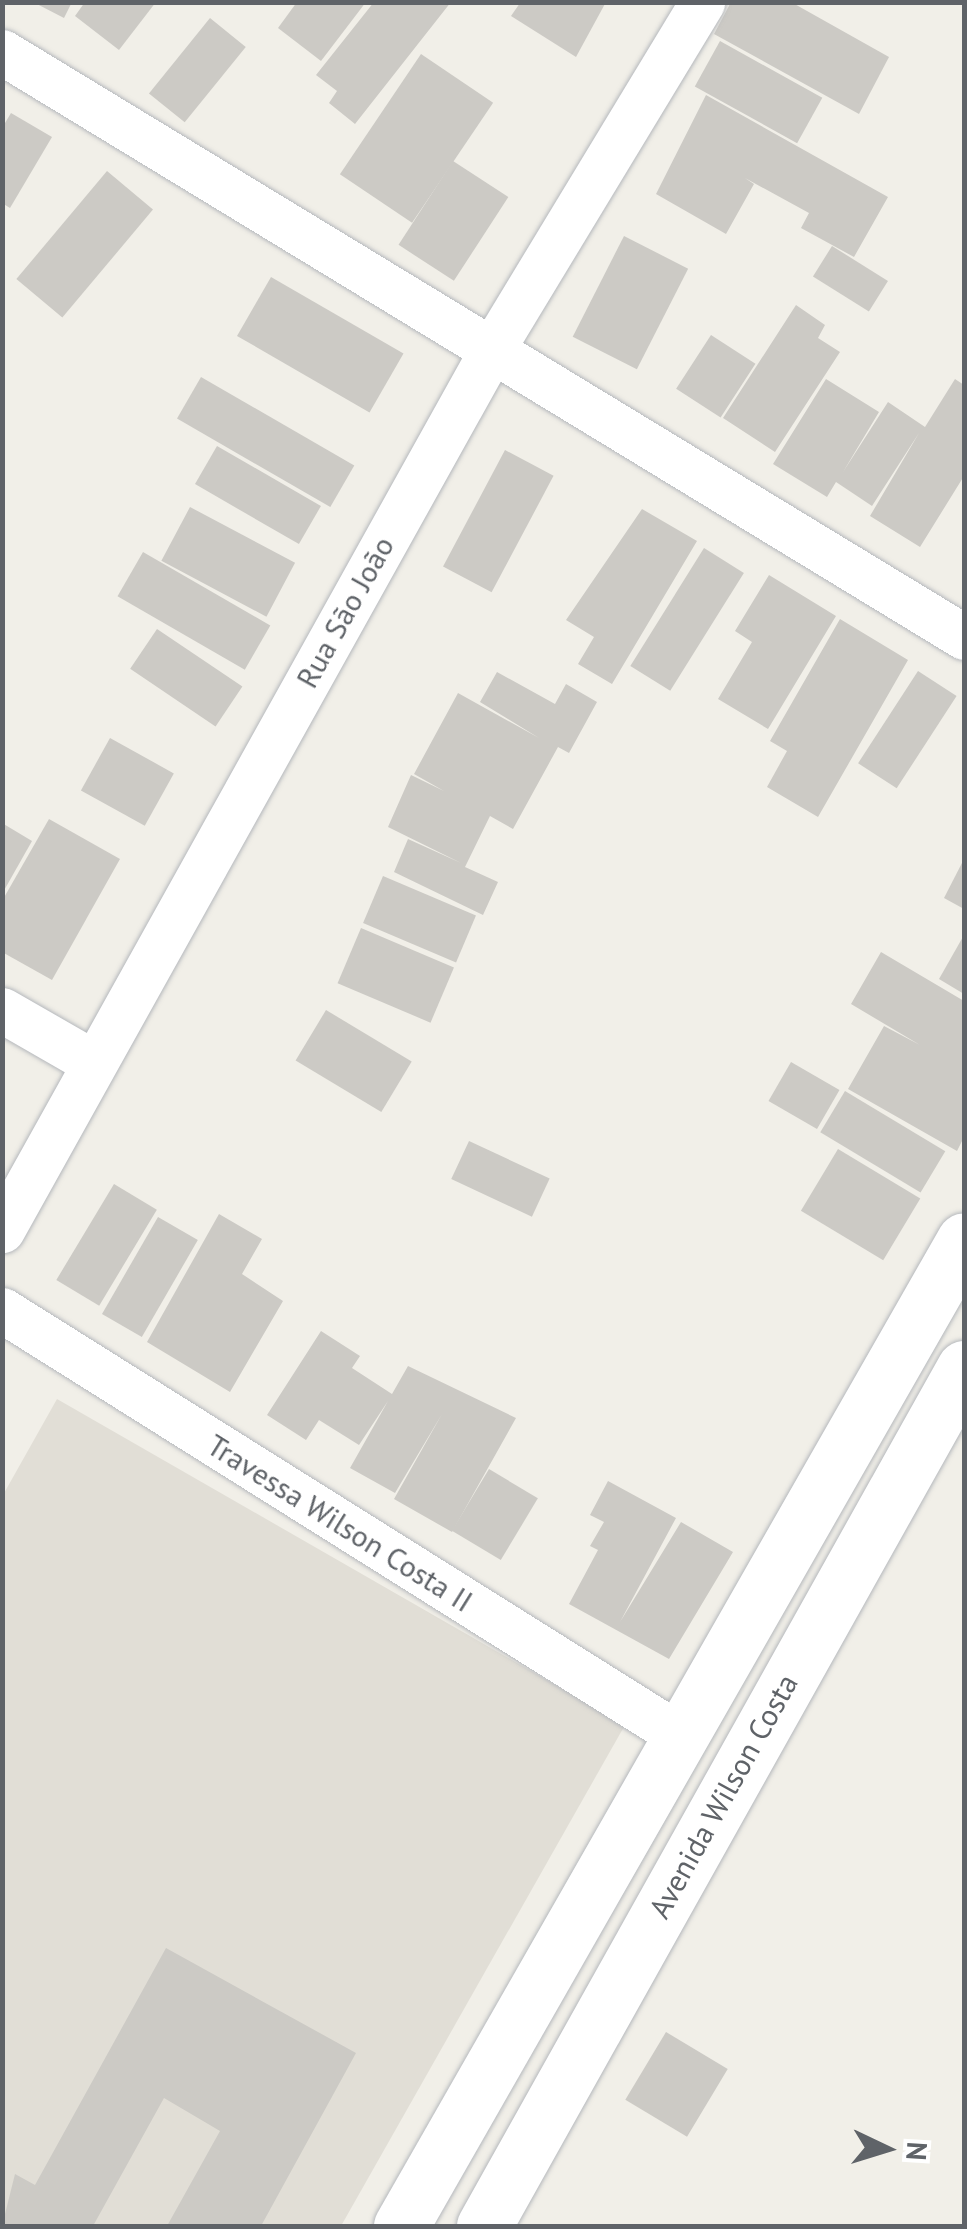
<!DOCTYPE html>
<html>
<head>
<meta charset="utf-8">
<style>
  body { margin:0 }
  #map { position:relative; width:967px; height:2229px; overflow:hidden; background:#f1efe8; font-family:"PT Sans",sans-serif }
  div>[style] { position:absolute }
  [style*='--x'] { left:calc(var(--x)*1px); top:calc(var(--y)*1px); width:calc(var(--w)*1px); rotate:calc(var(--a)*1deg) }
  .education>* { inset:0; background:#e1ded6 }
  .building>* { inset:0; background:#cccac5; transform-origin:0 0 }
  .roads { filter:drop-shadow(0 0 2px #b5b8bc) drop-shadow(0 0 2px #b5b8bc) }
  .street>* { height:45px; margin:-22.5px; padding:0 22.5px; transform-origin:22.5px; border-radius:22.5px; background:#fff }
  .secondary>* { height:55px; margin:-27.5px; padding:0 27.5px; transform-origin:27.5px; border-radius:27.5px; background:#fff }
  span { translate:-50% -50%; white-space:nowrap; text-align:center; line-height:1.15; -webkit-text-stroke:9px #fff; paint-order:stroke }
  .street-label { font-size:30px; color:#5f6368 }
  .frame { position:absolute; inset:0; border:5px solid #5f6368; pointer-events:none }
  .north { position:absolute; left:837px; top:2099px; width:100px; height:100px; -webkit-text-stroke:8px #fff; paint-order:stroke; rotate:94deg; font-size:28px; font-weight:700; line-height:40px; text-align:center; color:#5f6368 }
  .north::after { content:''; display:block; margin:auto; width:35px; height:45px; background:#5f6368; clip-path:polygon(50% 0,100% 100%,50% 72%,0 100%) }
</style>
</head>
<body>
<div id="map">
  <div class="education">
    <div style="clip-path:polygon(57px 1399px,625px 1725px,341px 2226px,3px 2226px,3px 1495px)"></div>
  </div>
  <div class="building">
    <div style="clip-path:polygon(33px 2px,72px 2px,64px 18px)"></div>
    <div style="clip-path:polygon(85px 2px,156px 2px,119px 50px,75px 16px)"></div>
    <div style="clip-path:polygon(297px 2px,366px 2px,321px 61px,278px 28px)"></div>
    <div style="clip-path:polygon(374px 2px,451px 2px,355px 124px,329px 103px,337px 91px,316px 75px)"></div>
    <div style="clip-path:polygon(606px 2px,576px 57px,511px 16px,520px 3px)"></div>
    <div style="clip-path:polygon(731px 2px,791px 2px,889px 57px,859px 114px,714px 34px)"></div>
    <div style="left:210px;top:18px;width:46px;height:97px;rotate:39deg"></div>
    <div style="left:720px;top:41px;width:117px;height:52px;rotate:29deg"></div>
    <div style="left:421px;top:54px;width:87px;height:145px;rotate:34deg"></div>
    <div style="clip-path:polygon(706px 95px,888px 197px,854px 257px,801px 228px,809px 213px,745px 178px,754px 184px,726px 234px,656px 194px)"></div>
    <div style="clip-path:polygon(11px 113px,52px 137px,10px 208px,2px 203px,2px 128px)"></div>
    <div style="left:453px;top:161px;width:66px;height:100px;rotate:33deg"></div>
    <div style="left:107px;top:171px;width:60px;height:141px;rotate:40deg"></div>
    <div style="left:624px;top:236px;width:72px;height:113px;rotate:27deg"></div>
    <div style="left:832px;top:246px;width:66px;height:36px;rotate:32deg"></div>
    <div style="left:271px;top:277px;width:153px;height:68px;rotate:30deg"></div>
    <div style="clip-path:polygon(796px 305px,825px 325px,818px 338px,840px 352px,775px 452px,723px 418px)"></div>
    <div style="left:711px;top:335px;width:53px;height:64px;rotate:33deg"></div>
    <div style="left:201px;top:377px;width:177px;height:48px;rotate:30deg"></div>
    <div style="clip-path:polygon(826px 379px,879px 412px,843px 472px,888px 402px,925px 427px,955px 379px,964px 385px,964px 476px,920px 547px,870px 516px,919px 433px,872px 506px,836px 482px,827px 497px,773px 464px)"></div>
    <div style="left:217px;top:446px;width:120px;height:44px;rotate:30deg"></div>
    <div style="left:505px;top:450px;width:55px;height:132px;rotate:28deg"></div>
    <div style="left:190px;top:507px;width:119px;height:61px;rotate:28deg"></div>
    <div style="clip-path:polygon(642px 509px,697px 541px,612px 684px,578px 664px,594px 637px,566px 620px)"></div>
    <div style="left:704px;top:548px;width:47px;height:139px;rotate:32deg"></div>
    <div style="left:143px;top:552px;width:147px;height:51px;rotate:30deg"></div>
    <div style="clip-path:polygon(769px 575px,836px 616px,768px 729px,718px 699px,752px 642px,735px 631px)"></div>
    <div style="clip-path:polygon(840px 619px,908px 660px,818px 817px,767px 787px,787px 751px,770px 741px)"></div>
    <div style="left:157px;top:629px;width:103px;height:48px;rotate:34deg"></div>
    <div style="left:918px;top:671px;width:46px;height:110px;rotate:33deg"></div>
    <div style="clip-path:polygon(497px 672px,555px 704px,566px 684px,597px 702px,569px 753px,558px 747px,513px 829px,490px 816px,465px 867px,498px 882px,483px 915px,394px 872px,408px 839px,461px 863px,388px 827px,411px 775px,444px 791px,414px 774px,458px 693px,539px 738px,480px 702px)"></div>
    <div style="left:110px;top:738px;width:73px;height:60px;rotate:29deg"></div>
    <div style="clip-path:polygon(49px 819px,120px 859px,52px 980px,2px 952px,2px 901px)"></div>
    <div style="clip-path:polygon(2px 823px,32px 841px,2px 894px)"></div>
    <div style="clip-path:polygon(964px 859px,964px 909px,944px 898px)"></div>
    <div style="left:383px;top:876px;width:101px;height:51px;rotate:23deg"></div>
    <div style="left:361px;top:928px;width:101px;height:60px;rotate:23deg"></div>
    <div style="clip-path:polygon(964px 935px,964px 994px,939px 979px)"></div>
    <div style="clip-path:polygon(881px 952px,964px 1001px,964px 1137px,957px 1151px,848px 1089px,884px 1026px,920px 1045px,851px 1004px)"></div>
    <div style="left:326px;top:1010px;width:100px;height:59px;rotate:31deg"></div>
    <div style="left:791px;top:1062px;width:56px;height:45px;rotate:30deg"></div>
    <div style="left:845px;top:1091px;width:117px;height:48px;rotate:31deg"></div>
    <div style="left:469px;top:1141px;width:89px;height:42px;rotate:25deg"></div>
    <div style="left:838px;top:1149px;width:96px;height:72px;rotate:31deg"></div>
    <div style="left:114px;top:1184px;width:50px;height:112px;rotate:31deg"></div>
    <div style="clip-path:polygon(219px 1214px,262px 1239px,242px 1274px,283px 1301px,230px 1392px,147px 1342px)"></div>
    <div style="left:158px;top:1217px;width:46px;height:112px;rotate:30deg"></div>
    <div style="clip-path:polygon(321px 1331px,360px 1356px,352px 1368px,392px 1394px,408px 1366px,516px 1418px,452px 1532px,394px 1499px,442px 1414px,395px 1493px,350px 1468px,388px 1401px,359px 1445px,319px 1420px,306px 1440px,267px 1415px)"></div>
    <div style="left:489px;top:1469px;width:57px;height:72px;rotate:31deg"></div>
    <div style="clip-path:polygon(608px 1481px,676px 1518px,620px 1622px,681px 1522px,733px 1552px,669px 1659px,569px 1604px,598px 1550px,590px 1546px,604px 1522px,590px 1515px)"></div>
    <div style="clip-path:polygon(166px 1948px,356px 2053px,261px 2226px,167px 2226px,220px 2131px,164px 2098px,93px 2226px,2px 2226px,15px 2174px,35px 2185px)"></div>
    <div style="left:666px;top:2032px;width:72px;height:79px;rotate:31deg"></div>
  </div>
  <div class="roads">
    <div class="street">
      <div style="--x:2;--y:52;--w:1126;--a:31.3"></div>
      <div style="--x:2;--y:1010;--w:106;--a:29.9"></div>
      <div style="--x:2;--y:1230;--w:1012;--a:-60.9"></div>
      <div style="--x:494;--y:346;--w:402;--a:-58.8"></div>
      <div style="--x:2;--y:1310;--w:799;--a:32.12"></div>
    </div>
    <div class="secondary">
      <div style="--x:401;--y:2226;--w:1135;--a:-60.27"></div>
      <div style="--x:484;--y:2226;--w:983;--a:-60.78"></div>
    </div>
  </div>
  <div class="street-label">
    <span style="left:345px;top:612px;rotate:-61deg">Rua São João</span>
    <span style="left:340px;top:1523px;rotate:32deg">Travessa Wilson Costa II</span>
    <span style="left:723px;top:1796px;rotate:-61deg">Avenida Wilson Costa</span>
  </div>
  <div class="frame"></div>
  <div class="north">N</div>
</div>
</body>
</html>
